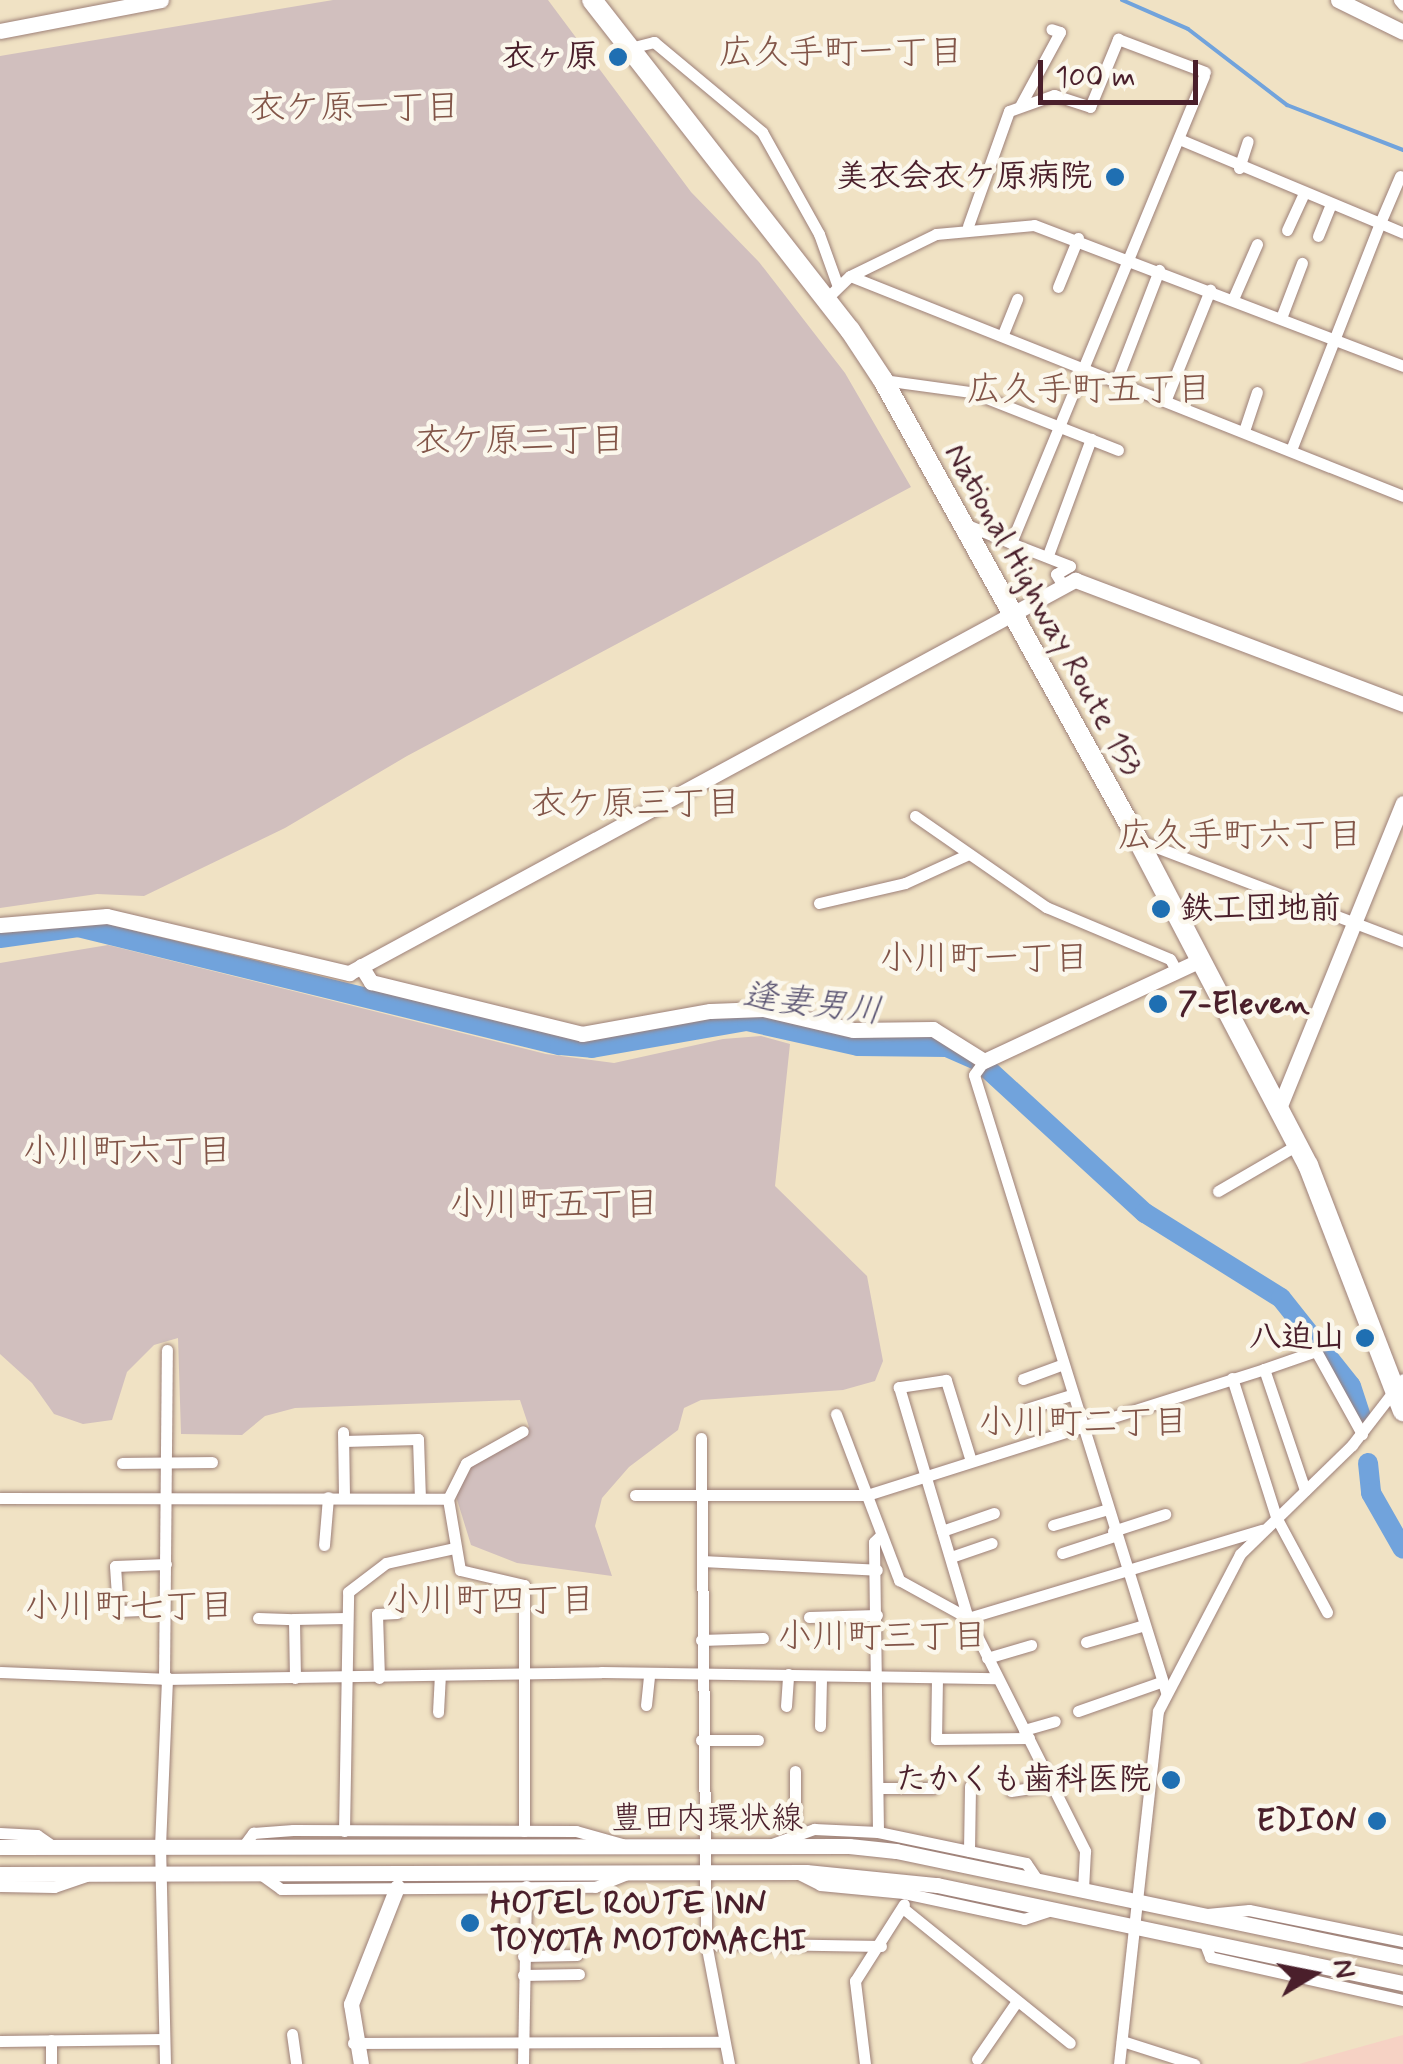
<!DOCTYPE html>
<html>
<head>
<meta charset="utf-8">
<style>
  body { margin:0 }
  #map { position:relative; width:1403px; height:2064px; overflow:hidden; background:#f0e2c4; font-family:Mynerve,"Klee One",sans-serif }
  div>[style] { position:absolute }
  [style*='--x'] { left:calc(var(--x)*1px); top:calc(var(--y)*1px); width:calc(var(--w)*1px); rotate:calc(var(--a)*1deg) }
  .built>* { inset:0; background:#f6d2c4 }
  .industrial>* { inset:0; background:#d1bfbe }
  .stream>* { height:4px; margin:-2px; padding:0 2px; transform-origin:2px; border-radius:2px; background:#71a3dc }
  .river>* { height:20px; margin:-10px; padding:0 10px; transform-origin:10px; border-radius:10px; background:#71a3dc }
  .roads { filter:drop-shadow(0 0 2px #9d8078) drop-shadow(0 0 2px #9d8078) }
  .street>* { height:11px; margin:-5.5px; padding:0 5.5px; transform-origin:5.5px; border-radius:5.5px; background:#fff }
  .secondary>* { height:15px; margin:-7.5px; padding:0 7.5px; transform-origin:7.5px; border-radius:7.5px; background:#fff }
  .highway>* { height:20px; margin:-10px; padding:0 10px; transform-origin:10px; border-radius:10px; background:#fff }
  .dots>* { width:28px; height:28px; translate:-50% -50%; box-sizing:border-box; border:5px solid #fbf7ec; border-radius:50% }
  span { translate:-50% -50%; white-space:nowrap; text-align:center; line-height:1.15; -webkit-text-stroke:9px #fbf7ec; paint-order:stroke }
  .poi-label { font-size:32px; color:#4a1f2b; font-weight:700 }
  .right { translate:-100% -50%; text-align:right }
  .left { translate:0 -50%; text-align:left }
  .street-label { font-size:32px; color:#4a1f2b }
  .neighbourhood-label { font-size:35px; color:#825548 }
  .water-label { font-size:35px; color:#5a5472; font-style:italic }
  .north { position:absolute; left:1263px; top:1924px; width:100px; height:100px; -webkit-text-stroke:8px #fbf7ec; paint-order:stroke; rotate:80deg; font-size:28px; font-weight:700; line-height:40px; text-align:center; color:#4a1f2b }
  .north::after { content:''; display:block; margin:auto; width:35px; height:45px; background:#4a1f2b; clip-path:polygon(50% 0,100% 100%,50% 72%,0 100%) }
  .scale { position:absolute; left:1038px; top:60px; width:160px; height:45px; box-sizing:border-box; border:5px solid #4a1f2b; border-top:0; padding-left:12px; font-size:30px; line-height:35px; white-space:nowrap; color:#4a1f2b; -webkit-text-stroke:8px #fbf7ec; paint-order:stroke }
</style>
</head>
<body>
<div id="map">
  <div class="built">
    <div style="clip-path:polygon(1403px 2035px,1403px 2064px,1299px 2064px)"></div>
  </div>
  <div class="industrial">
    <div style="clip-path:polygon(333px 0,548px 0,691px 192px,759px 262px,845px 373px,911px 487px,407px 756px,285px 828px,144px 896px,97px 894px,0 908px,0 56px)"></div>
    <div style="clip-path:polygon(108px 945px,546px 1054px,614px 1063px,723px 1039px,761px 1036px,790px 1044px,775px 1186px,867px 1276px,883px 1361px,875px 1381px,843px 1390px,701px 1400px,684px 1408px,678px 1430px,629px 1467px,602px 1498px,595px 1526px,612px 1576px,517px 1563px,471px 1545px,455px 1493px,479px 1456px,529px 1427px,520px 1400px,295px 1408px,265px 1416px,242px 1435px,181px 1434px,178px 1338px,154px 1345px,127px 1372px,112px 1420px,83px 1424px,54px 1414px,32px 1383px,0 1354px,0 963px)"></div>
  </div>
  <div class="stream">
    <div style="--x:1122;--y:0;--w:72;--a:23.7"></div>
    <div style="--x:1188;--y:29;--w:125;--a:37.5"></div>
    <div style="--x:1287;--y:105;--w:124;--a:21.2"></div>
  </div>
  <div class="river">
    <div style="--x:0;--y:938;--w:79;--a:-8"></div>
    <div style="--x:78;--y:927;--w:496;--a:13.8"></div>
    <div style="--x:560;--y:1045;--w:32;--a:5"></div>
    <div style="--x:592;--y:1048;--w:157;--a:-9.9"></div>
    <div style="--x:747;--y:1021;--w:114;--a:12.7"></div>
    <div style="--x:858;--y:1046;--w:89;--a:0.6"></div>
    <div style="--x:947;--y:1047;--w:35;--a:24"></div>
    <div style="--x:979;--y:1061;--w:225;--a:42.5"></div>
    <div style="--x:1145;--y:1213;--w:160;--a:32"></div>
    <div style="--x:1281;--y:1298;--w:112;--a:51.5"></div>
    <div style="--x:1351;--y:1386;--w:33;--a:72"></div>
    <div style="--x:1368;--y:1463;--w:30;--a:84"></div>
    <div style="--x:1371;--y:1493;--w:64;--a:60.3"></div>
  </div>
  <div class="roads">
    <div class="street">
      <div style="--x:1399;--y:0;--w:6;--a:51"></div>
      <div style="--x:630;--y:48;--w:25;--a:-14"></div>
      <div style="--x:654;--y:42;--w:141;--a:39.8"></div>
      <div style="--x:762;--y:132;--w:117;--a:60.8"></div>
      <div style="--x:819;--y:234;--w:53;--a:70.2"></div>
      <div style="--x:1020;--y:106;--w:84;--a:-61.6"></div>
      <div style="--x:1060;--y:32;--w:9;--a:-162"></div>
      <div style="--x:1179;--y:139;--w:218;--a:22.7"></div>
      <div style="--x:1380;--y:223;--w:51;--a:-66.9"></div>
      <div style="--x:1239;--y:168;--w:28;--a:-72"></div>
      <div style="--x:968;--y:226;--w:122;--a:-70.4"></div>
      <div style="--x:1009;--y:111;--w:48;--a:-19.6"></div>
      <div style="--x:1054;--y:95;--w:38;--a:18"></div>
      <div style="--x:1090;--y:107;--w:74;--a:-67.6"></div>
      <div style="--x:1118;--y:39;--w:93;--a:20.8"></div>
      <div style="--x:1287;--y:230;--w:41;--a:-65.3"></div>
      <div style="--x:1318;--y:236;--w:35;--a:-68"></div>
      <div style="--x:850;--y:276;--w:595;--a:21.69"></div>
      <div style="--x:1058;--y:287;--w:53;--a:-67.8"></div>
      <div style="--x:826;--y:299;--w:33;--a:-44"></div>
      <div style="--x:850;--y:276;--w:96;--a:-26"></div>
      <div style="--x:936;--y:234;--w:98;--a:-5.2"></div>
      <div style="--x:1034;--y:225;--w:395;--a:20.9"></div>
      <div style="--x:1233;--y:299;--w:60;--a:-66.4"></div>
      <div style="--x:1281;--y:318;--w:59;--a:-69.1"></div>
      <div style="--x:1003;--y:334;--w:38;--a:-68"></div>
      <div style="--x:1117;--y:379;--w:117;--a:-68.9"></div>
      <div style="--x:883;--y:380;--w:89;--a:7.8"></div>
      <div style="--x:971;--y:392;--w:158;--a:21.5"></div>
      <div style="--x:1166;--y:399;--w:118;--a:-68"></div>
      <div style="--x:1244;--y:431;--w:41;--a:-71.6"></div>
      <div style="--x:1291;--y:450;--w:244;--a:-68.6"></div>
      <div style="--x:1380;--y:223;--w:25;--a:23"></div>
      <div style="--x:967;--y:525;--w:48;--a:22.2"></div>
      <div style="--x:1011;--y:543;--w:505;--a:-67.55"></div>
      <div style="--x:1011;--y:543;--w:63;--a:21.3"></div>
      <div style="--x:1070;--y:566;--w:16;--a:150"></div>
      <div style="--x:1056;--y:574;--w:12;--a:59"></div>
      <div style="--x:1048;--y:555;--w:124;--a:-69.7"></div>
      <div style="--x:915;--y:816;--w:160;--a:34.8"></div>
      <div style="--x:1046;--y:907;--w:134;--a:22.8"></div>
      <div style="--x:1170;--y:959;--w:13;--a:61"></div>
      <div style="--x:1138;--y:840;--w:284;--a:20.9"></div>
      <div style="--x:819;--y:903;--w:88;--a:-13.1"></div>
      <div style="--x:905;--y:883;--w:70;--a:-24.4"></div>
      <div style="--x:984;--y:1061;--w:17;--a:126"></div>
      <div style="--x:974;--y:1075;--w:646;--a:72.71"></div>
      <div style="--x:1218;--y:1191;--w:91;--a:-30.2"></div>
      <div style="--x:1264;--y:1369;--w:55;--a:-19.1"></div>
      <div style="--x:1316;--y:1351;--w:95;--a:61"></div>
      <div style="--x:1232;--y:1378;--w:146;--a:72.4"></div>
      <div style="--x:1276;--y:1517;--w:108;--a:61.8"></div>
      <div style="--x:1023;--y:1379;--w:40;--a:-20.2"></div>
      <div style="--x:1026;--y:1409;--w:47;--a:-17.3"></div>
      <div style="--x:836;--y:1414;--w:178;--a:69.2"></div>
      <div style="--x:899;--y:1580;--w:79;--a:28.8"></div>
      <div style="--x:968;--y:1618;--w:307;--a:-16.7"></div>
      <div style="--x:343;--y:1432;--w:64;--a:89.1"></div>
      <div style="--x:701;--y:1438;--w:505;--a:89.43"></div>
      <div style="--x:706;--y:1943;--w:123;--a:79.2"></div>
      <div style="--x:344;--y:1441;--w:74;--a:-1.5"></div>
      <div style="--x:418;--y:1439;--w:59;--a:88.1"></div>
      <div style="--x:971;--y:1461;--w:85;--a:-107.2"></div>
      <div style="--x:946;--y:1380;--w:48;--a:171.5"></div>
      <div style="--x:899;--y:1387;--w:241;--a:73.4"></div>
      <div style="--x:968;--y:1618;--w:261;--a:63.3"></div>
      <div style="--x:1085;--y:1851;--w:39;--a:93"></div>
      <div style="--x:122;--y:1463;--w:90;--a:-0.6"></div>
      <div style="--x:635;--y:1495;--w:232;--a:0"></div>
      <div style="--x:867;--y:1495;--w:417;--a:-17.6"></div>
      <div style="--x:1264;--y:1369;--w:128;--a:71.3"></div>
      <div style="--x:0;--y:1498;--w:448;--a:0.1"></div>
      <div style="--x:448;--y:1499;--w:72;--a:80.4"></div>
      <div style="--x:460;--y:1570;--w:66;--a:13.2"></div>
      <div style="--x:524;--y:1585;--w:246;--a:90"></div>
      <div style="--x:448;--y:1499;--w:40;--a:-63.4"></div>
      <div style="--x:466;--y:1463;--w:65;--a:-29.3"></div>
      <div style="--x:1053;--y:1525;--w:54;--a:-16.1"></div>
      <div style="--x:942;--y:1531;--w:55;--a:-19.1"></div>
      <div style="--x:1113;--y:1531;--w:55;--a:-18.1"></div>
      <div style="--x:324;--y:1545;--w:48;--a:-85.2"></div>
      <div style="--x:1062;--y:1553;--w:55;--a:-18.1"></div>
      <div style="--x:951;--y:1557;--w:43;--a:-18.9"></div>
      <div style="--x:702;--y:1561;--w:175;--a:2.9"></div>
      <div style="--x:164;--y:1609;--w:46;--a:177.5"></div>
      <div style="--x:118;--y:1611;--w:45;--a:-93.8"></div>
      <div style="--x:115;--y:1566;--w:51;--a:-2.2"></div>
      <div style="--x:809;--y:1617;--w:68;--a:-1.7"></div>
      <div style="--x:258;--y:1618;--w:36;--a:2"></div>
      <div style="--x:701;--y:1640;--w:62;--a:-1.8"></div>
      <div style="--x:1086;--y:1642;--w:57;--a:-16.2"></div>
      <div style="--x:987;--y:1658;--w:46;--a:-16.5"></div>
      <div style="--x:0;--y:1672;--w:164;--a:2.4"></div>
      <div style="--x:295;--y:1678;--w:59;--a:-91"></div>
      <div style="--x:294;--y:1619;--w:52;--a:-1.1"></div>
      <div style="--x:379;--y:1678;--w:64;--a:-91.8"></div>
      <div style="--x:377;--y:1614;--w:20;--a:-3"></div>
      <div style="--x:937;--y:1678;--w:61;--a:90.9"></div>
      <div style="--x:936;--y:1739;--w:93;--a:-0.6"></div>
      <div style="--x:164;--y:1679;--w:437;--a:-0.9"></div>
      <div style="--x:601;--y:1672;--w:395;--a:0.9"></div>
      <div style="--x:164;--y:1679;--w:329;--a:-89.5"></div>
      <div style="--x:646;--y:1705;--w:30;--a:-84"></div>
      <div style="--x:786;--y:1706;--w:32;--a:-86"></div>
      <div style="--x:1078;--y:1711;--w:85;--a:-19.3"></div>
      <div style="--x:438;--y:1712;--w:34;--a:-87"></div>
      <div style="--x:820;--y:1726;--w:48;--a:-88.8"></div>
      <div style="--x:1024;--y:1730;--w:32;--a:-16"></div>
      <div style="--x:701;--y:1740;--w:57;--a:0"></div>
      <div style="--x:795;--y:1771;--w:64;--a:90"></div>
      <div style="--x:878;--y:1788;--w:55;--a:0"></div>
      <div style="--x:1011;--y:1791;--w:40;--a:-8.5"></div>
      <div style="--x:344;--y:1831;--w:239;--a:-89"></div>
      <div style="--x:348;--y:1592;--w:48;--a:-37.3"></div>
      <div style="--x:386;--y:1563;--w:71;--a:-12.3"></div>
      <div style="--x:878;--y:1832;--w:290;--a:-90.8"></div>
      <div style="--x:874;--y:1542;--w:8;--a:-45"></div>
      <div style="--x:0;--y:1833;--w:37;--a:3"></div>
      <div style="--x:37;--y:1835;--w:21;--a:35"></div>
      <div style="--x:772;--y:1844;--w:45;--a:-19.7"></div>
      <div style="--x:814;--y:1829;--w:64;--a:2.7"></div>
      <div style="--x:878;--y:1832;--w:151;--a:11.8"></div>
      <div style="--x:1026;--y:1863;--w:22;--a:56"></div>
      <div style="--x:242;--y:1848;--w:19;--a:-54"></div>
      <div style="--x:253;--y:1833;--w:40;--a:-4.3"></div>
      <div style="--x:293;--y:1830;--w:283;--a:0.2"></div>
      <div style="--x:576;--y:1831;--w:48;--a:15.8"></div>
      <div style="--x:969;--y:1851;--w:65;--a:-89.1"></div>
      <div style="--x:795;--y:1872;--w:28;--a:27"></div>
      <div style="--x:820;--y:1885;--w:84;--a:5.4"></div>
      <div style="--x:904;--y:1893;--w:123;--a:12.2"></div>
      <div style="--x:1024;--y:1919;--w:29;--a:-18"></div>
      <div style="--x:259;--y:1873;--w:27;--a:36"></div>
      <div style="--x:281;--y:1889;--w:314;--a:-0.4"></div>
      <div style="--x:595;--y:1887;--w:37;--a:-22"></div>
      <div style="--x:0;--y:1886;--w:54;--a:1.1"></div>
      <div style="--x:54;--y:1887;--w:34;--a:-19"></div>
      <div style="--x:904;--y:1909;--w:213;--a:38.9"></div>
      <div style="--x:1207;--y:1914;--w:42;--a:-5.4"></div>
      <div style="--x:1249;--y:1910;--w:157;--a:11.4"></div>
      <div style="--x:1204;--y:1941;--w:17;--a:69"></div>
      <div style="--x:1210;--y:1957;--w:198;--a:12.6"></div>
      <div style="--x:706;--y:1943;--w:175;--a:1"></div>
      <div style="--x:523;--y:1956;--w:54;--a:-1.1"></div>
      <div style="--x:523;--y:1975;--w:56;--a:-1"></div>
      <div style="--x:292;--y:2034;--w:30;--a:82"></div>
      <div style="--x:0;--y:2041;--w:164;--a:-0.7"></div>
      <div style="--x:1122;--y:2041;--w:76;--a:17.7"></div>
      <div style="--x:353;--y:2043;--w:369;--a:-0.2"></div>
      <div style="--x:977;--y:2059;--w:67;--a:-55.4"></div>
      <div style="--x:51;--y:2064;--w:24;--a:-90"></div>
      <div style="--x:165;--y:2064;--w:218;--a:-91.3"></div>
      <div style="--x:160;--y:1846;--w:169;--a:-87.6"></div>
      <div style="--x:523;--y:2064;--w:178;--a:-89"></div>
      <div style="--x:865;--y:2064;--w:84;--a:-96.9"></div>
      <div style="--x:855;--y:1981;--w:91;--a:-57.5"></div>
      <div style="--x:1119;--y:2064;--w:355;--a:-83.7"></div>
      <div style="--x:1158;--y:1711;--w:177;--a:-62.4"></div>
      <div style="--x:1240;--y:1554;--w:156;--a:-44.2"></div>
      <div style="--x:1352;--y:1445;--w:83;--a:-52.3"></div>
    </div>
    <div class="secondary">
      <div style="--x:1338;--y:0;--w:72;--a:26.2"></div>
      <div style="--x:0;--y:31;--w:164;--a:-10.9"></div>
      <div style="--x:0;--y:925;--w:107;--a:-4.8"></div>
      <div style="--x:107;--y:916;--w:249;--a:13.3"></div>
      <div style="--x:349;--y:973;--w:826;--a:-28.43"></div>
      <div style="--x:1075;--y:580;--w:351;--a:20.7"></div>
      <div style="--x:361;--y:966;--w:19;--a:58"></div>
      <div style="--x:371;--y:982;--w:217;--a:13.8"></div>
      <div style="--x:582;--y:1034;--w:130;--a:-10.2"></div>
      <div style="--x:710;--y:1011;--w:53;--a:-2.2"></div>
      <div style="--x:763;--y:1009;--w:92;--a:13.1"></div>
      <div style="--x:853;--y:1030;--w:80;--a:-0.7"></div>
      <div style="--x:933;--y:1029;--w:60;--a:32.1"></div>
      <div style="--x:984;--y:1061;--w:236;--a:-25"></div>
      <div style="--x:1279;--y:1108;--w:329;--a:-67.9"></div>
      <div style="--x:0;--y:1847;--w:849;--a:-0.07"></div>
      <div style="--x:849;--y:1846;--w:47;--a:6.1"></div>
      <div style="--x:896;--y:1851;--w:518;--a:11.81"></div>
      <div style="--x:0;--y:1874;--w:806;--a:-0.14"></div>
      <div style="--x:806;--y:1872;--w:132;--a:5.7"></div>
      <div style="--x:937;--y:1885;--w:476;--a:11.9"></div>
      <div style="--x:361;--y:2064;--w:61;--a:-99.5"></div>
      <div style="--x:351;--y:2004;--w:126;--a:-68.5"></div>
    </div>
    <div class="highway">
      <div style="--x:592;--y:0;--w:419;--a:52"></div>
      <div style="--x:850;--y:330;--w:60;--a:56.6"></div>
      <div style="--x:883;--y:380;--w:526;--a:61"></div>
      <div style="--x:1138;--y:840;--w:367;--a:62.4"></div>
      <div style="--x:1308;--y:1165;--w:264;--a:68.9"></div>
    </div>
  </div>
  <div class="dots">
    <div style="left:618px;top:57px;background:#1f6fb2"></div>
    <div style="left:1115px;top:177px;background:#1f6fb2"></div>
    <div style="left:1161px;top:909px;background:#1f6fb2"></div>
    <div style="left:1158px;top:1004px;background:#1f6fb2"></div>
    <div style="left:1365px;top:1338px;background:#1f6fb2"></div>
    <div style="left:1171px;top:1780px;background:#1f6fb2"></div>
    <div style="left:1377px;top:1821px;background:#1f6fb2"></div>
    <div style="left:470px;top:1923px;background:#1f6fb2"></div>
  </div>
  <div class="poi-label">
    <span class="right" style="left:598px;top:57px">衣ヶ原</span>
    <span class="right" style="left:1092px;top:177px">美衣会衣ケ原病院</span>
    <span class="left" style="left:1181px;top:909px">鉄工団地前</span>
    <span class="left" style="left:1178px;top:1004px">7-Eleven</span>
    <span class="right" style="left:1345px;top:1338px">八迫山</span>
    <span class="right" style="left:1151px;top:1780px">たかくも歯科医院</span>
    <span class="right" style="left:1357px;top:1821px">EDION</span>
    <span class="left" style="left:490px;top:1923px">HOTEL ROUTE INN<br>TOYOTA MOTOMACHI</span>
  </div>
  <div class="street-label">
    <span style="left:1043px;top:610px;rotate:61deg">National Highway Route 153</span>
    <span style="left:707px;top:1819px">豊田内環状線</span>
  </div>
  <div class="neighbourhood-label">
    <span style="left:841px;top:53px">広久手町一丁目</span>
    <span style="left:355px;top:108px">衣ケ原一丁目</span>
    <span style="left:1089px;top:390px">広久手町五丁目</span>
    <span style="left:520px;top:441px">衣ケ原二丁目</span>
    <span style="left:636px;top:804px">衣ケ原三丁目</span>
    <span style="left:1240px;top:836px">広久手町六丁目</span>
    <span style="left:984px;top:959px">小川町一丁目</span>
    <span style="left:127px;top:1152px">小川町六丁目</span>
    <span style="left:554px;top:1205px">小川町五丁目</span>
    <span style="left:1083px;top:1423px">小川町二丁目</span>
    <span style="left:490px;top:1601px">小川町四丁目</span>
    <span style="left:129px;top:1607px">小川町七丁目</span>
    <span style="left:882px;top:1637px">小川町三丁目</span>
  </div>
  <div class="water-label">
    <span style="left:812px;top:1004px;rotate:7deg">逢妻男川</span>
  </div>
  <div class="north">N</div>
  <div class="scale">100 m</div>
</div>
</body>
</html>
